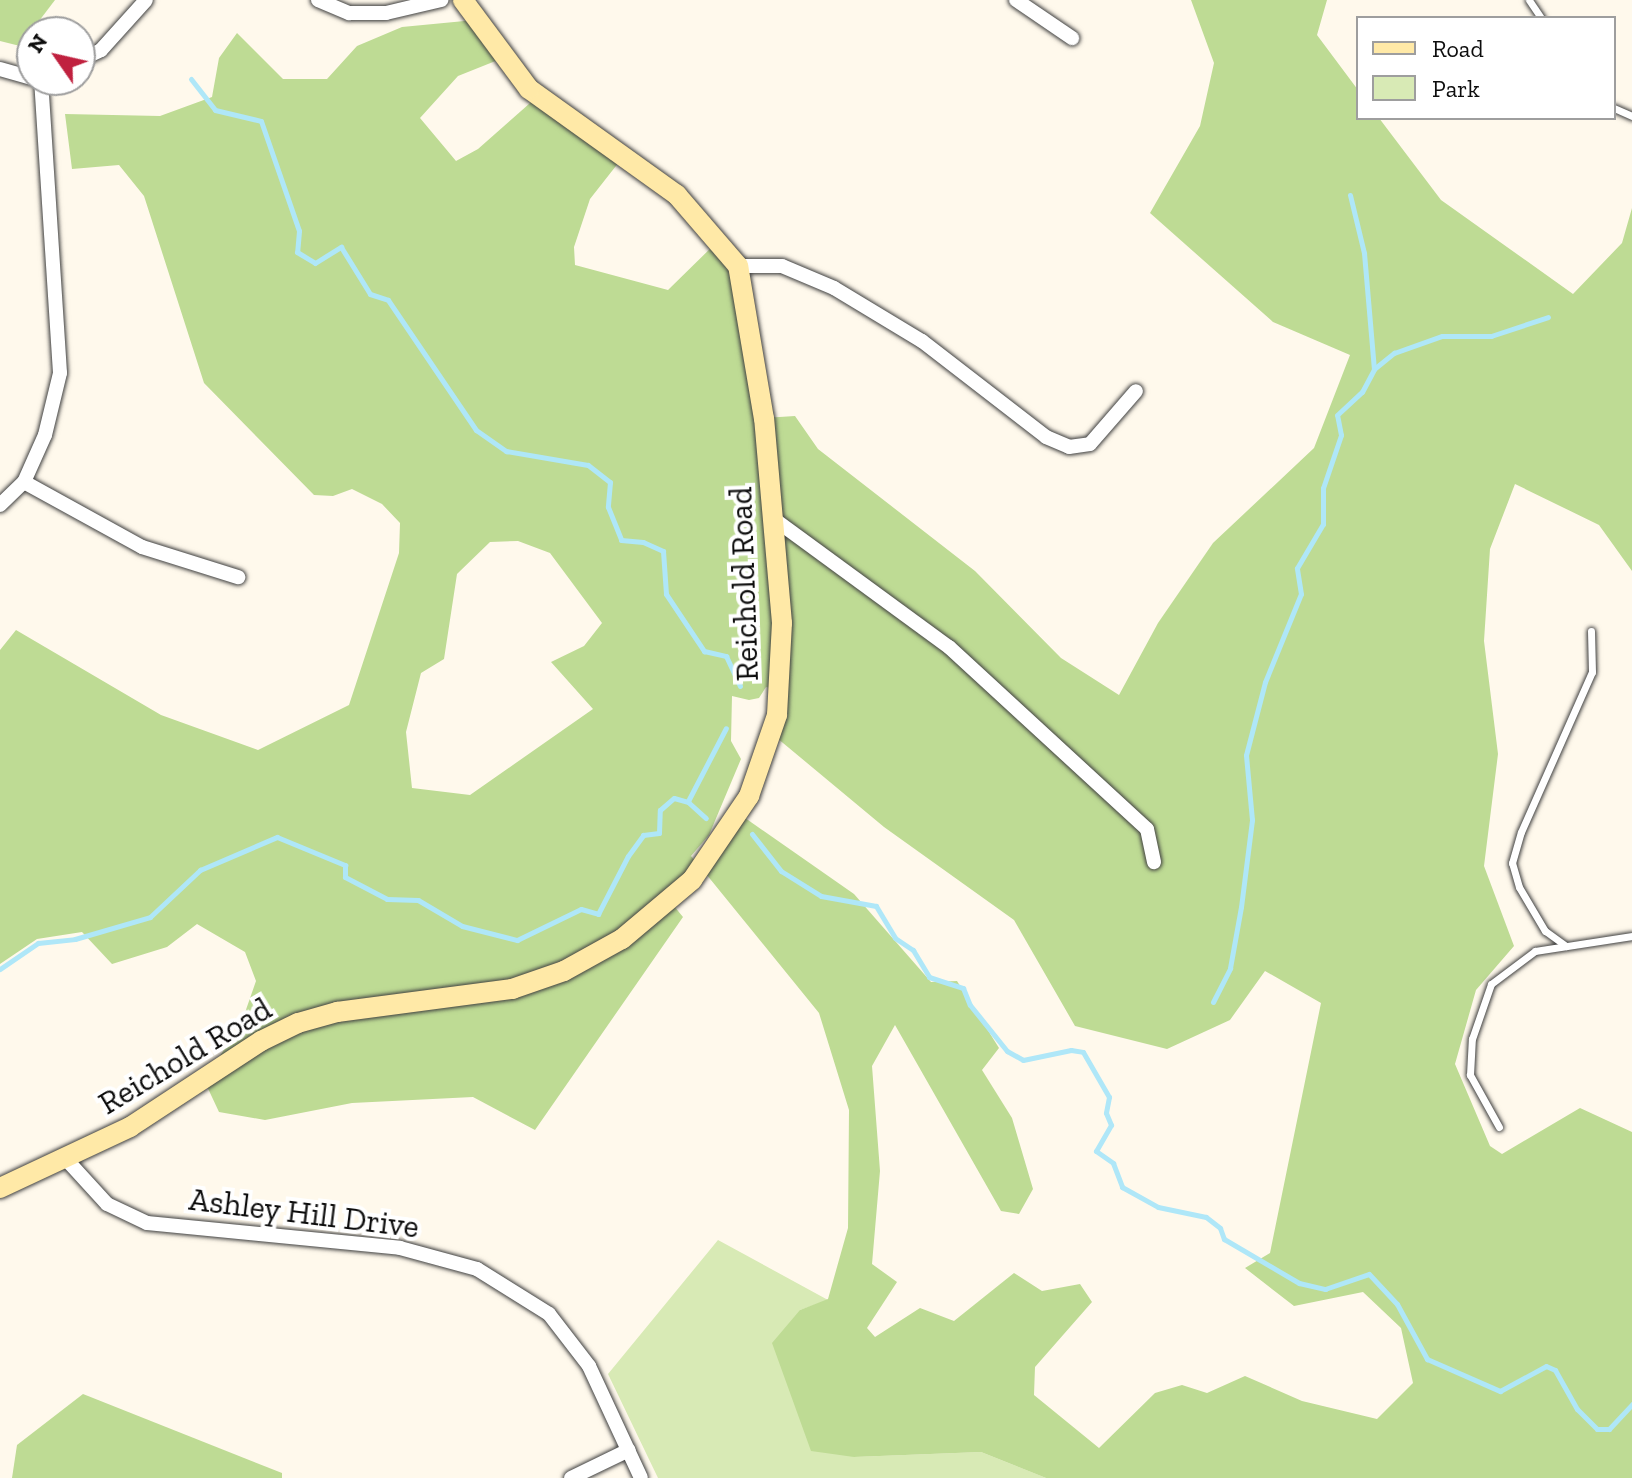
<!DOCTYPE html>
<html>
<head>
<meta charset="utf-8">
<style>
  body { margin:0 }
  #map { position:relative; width:1632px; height:1478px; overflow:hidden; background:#fff9ec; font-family:"Zilla Slab",serif }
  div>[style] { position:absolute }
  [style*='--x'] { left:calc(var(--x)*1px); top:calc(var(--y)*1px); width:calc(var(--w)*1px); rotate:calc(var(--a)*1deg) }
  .green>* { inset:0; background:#d8eab5 }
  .forest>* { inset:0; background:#bedb94 }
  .stream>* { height:5px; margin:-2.5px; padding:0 2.5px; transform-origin:2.5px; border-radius:2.5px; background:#afe7f8 }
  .roads { filter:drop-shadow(0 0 2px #404040) drop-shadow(0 0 2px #404040) }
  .lane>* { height:7px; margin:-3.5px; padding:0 3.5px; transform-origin:3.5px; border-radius:3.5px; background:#fff }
  .street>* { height:14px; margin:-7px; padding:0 7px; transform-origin:7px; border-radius:7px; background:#fff }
  .secondary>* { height:20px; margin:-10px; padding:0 10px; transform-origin:10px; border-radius:10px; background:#ffe9a7 }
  span { translate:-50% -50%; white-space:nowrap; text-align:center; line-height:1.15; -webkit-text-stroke:8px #fff; paint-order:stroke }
  .street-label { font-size:32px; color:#0d0d0d }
  .legend { position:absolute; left:1356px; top:16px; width:260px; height:104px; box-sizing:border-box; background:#fff; border:2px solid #9e9e9e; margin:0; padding:10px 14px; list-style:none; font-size:24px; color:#0d0d0d }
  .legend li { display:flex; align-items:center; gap:16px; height:40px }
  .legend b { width:40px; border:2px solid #9e9e9e }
  .north { position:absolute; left:16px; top:16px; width:80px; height:80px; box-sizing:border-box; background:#fff; border:2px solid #9e9e9e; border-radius:50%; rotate:304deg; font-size:22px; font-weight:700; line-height:32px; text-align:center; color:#0d0d0d }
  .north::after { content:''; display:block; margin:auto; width:28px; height:36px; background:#c0213f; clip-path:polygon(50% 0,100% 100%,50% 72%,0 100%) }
</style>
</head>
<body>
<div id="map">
  <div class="green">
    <div style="clip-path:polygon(718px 1240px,828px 1300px,800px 1310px,854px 1457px,981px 1452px,1046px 1478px,658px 1478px,608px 1374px)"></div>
  </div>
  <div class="forest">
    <div style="clip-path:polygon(0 0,55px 0,20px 46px,0 41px)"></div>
    <div style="clip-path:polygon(evenodd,1191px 0,1327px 0,1317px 35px,1358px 90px,1358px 118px,1379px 118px,1441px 200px,1573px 294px,1622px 243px,1632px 208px,1632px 571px,1599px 525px,1515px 484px,1490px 549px,1484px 641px,1498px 754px,1484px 866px,1514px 946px,1476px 990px,1455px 1064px,1490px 1146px,1502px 1154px,1580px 1108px,1632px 1132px,1632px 1478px,1046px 1478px,981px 1452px,854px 1457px,811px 1451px,772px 1343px,800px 1310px,828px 1299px,848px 1228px,849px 1110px,819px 1013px,702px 869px,669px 900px,683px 917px,535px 1130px,473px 1097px,352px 1103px,265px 1120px,219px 1112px,204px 1080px,241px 1024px,256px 981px,245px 952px,197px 924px,167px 947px,112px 964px,82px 932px,37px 939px,0 964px,0 650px,16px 630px,161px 715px,258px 750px,349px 705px,399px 553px,400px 523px,382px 504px,352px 489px,333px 496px,314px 495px,204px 383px,144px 196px,119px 165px,72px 169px,65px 114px,160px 116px,212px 97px,219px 58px,237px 33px,283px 79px,327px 79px,357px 46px,402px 27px,475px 20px,503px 58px,458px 76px,420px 118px,456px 161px,478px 149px,538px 96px,623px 157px,590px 199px,574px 247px,575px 265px,668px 290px,719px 240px,738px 266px,764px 418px,795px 416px,818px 449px,975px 571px,1061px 658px,1119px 695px,1158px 623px,1213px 543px,1314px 448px,1350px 355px,1273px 322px,1150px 213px,1200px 126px,1214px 63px,1191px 0,518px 541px,550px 553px,602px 623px,584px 646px,551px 662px,593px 709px,470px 795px,412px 788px,406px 732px,421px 673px,444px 659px,457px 574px,490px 542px,518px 541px,1191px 0,766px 687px,779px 690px,771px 733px,884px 827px,1014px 920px,1075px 1026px,1167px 1049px,1230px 1020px,1265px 971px,1321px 1003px,1270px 1253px,1245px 1268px,1294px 1306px,1363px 1292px,1401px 1328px,1413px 1383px,1377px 1419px,1302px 1401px,1245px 1376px,1207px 1393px,1182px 1385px,1155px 1393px,1099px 1448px,1034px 1395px,1035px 1367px,1092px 1302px,1080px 1284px,1042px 1291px,1014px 1273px,954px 1321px,920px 1308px,875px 1337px,867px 1328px,897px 1282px,872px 1264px,880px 1171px,872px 1066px,895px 1025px,1001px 1211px,1019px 1214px,1033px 1189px,1012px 1118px,982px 1070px,999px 1048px,957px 981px,931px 982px,854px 894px,738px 813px,701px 868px,691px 856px,709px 835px,741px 759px,731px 741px,732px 696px,749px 700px,759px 698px,766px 687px)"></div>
    <div style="clip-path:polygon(83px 1394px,282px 1473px,282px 1478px,12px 1478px,17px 1445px)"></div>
  </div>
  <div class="stream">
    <div style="--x:191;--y:79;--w:39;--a:52"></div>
    <div style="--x:215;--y:110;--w:47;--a:13.4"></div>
    <div style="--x:261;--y:121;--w:116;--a:70.9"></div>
    <div style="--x:299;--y:231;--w:21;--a:95"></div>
    <div style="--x:297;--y:252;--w:21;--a:31"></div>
    <div style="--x:315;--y:263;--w:31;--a:-32"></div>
    <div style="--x:341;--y:247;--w:55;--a:58.3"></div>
    <div style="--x:370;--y:294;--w:19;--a:18"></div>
    <div style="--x:388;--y:300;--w:157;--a:55.9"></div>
    <div style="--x:476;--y:430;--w:37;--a:35"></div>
    <div style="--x:506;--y:451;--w:83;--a:9.7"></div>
    <div style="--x:588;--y:465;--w:28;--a:38"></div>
    <div style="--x:610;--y:482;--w:25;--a:95"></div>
    <div style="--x:608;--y:507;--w:35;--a:68"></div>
    <div style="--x:621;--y:540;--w:22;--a:5"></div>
    <div style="--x:643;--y:542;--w:22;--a:24"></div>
    <div style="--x:663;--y:551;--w:43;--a:86"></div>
    <div style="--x:666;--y:594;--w:69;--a:56.3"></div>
    <div style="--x:704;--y:651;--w:23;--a:13"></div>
    <div style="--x:726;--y:656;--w:33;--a:65"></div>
    <div style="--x:1350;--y:195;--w:60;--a:76.4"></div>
    <div style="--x:1364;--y:253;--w:116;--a:85.1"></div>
    <div style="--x:688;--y:801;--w:82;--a:-62.5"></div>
    <div style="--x:752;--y:834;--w:47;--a:51.9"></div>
    <div style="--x:781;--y:871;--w:47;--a:32"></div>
    <div style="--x:821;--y:896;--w:56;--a:10.3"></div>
    <div style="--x:876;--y:906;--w:37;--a:59"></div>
    <div style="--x:895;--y:938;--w:22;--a:34"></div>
    <div style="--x:913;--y:950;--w:31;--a:59"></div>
    <div style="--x:929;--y:977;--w:36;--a:18"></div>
    <div style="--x:963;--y:988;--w:18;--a:68"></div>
    <div style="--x:970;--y:1005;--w:59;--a:51.2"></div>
    <div style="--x:1007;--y:1051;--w:18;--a:29"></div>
    <div style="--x:1023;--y:1060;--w:49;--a:-11.8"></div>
    <div style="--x:1071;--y:1050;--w:12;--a:9"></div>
    <div style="--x:1083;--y:1052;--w:52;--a:60"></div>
    <div style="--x:1109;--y:1097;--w:16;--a:101"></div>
    <div style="--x:1106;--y:1113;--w:13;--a:67"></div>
    <div style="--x:1111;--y:1125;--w:30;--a:120"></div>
    <div style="--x:1096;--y:1151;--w:21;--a:35"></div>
    <div style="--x:1113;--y:1163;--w:26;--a:69"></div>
    <div style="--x:1122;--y:1187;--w:41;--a:29.1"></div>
    <div style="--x:1158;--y:1207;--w:49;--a:11.8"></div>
    <div style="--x:1206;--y:1217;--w:18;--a:38"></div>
    <div style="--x:1220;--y:1228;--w:12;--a:70"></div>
    <div style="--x:1224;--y:1239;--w:87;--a:30.4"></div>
    <div style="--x:1299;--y:1283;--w:27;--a:13"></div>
    <div style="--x:1325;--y:1289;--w:46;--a:-18.8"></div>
    <div style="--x:1369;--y:1274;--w:41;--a:47"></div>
    <div style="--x:1397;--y:1304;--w:63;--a:61.4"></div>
    <div style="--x:1427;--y:1359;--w:80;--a:23.7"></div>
    <div style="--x:1500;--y:1391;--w:52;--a:-28.5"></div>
    <div style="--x:1546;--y:1366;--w:10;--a:24"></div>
    <div style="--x:1555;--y:1370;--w:45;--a:60.6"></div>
    <div style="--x:1577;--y:1409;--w:28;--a:45"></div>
    <div style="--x:1597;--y:1429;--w:12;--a:0"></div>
    <div style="--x:1609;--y:1429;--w:34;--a:-47"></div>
    <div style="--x:0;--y:969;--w:46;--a:-34.4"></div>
    <div style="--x:38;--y:943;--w:37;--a:-6"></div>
    <div style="--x:75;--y:939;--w:78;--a:-16.3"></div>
    <div style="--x:150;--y:917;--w:69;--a:-43.2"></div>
    <div style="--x:200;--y:870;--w:84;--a:-23.2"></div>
    <div style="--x:277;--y:837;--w:74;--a:22.4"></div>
    <div style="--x:345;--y:865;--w:12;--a:90"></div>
    <div style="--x:345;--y:877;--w:47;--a:27.6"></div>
    <div style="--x:387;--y:899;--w:31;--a:2"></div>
    <div style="--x:418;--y:900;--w:51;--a:30.6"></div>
    <div style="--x:462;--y:926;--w:57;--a:14.3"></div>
    <div style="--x:517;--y:940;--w:71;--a:-25.8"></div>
    <div style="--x:581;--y:909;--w:18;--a:16"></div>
    <div style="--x:598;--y:914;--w:65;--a:-62.7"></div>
    <div style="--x:628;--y:856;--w:26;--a:-54"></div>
    <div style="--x:643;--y:835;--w:16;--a:-7"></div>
    <div style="--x:659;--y:833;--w:23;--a:-88"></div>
    <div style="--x:660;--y:810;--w:18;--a:-41"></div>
    <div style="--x:674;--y:798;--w:15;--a:16"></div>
    <div style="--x:688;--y:802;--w:24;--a:42"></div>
    <div style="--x:1213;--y:1002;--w:38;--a:-63"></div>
    <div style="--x:1230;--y:968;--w:62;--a:-79.8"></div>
    <div style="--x:1241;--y:907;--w:88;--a:-82.8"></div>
    <div style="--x:1252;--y:820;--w:65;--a:-95.3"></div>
    <div style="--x:1246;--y:755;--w:75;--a:-75.4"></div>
    <div style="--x:1265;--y:682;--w:95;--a:-67.8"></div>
    <div style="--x:1301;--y:594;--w:26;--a:-99"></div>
    <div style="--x:1297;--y:568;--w:51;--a:-59.4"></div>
    <div style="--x:1323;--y:524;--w:36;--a:-90"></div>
    <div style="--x:1323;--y:488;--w:56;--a:-71.2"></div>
    <div style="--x:1341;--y:435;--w:20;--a:-101"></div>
    <div style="--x:1337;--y:415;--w:34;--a:-43"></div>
    <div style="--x:1362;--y:392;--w:26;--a:-62"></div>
    <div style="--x:1374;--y:369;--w:26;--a:-39"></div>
    <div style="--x:1394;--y:353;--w:51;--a:-19.5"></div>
    <div style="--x:1442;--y:336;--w:49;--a:0"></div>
    <div style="--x:1491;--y:336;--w:60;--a:-18.4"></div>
  </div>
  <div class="roads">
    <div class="lane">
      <div style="--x:1529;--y:0;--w:22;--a:56"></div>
      <div style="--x:1614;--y:108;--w:20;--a:24"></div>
      <div style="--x:1566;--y:946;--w:26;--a:-144"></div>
      <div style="--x:1545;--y:931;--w:51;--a:-120.6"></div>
      <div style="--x:1519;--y:887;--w:25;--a:-106"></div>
      <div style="--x:1512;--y:863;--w:32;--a:-74"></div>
      <div style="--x:1521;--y:832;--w:175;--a:-66.1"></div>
      <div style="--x:1592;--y:672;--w:41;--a:-91.4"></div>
      <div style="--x:1499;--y:1127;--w:60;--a:-119.1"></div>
      <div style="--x:1470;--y:1075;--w:36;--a:-87"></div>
      <div style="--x:1472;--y:1039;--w:58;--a:-70.9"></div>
      <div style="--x:1491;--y:984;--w:55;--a:-36.9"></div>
      <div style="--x:1535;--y:951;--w:98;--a:-8.8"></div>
    </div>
    <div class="street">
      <div style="--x:318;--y:0;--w:34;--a:23"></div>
      <div style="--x:349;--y:13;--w:37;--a:0"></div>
      <div style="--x:386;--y:13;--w:57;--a:-13.3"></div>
      <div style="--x:1016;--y:0;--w:68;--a:34.2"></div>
      <div style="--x:80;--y:60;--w:23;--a:-25"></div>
      <div style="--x:101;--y:50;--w:67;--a:-48"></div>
      <div style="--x:0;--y:69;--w:33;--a:16"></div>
      <div style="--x:738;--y:266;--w:44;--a:0"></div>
      <div style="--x:782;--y:266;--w:56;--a:22.9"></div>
      <div style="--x:834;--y:288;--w:103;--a:31.1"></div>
      <div style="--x:922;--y:341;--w:157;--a:37.7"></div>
      <div style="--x:1046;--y:437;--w:25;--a:23"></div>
      <div style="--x:1069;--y:447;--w:21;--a:-8"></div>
      <div style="--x:1090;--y:444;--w:70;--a:-49"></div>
      <div style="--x:24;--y:482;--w:135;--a:28.8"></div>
      <div style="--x:142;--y:547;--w:101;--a:17.4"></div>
      <div style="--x:0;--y:505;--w:33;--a:-44"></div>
      <div style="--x:24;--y:482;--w:51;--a:-65.9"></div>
      <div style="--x:45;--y:435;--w:64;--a:-76.4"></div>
      <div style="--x:60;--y:373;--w:294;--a:-93.7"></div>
      <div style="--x:774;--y:519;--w:217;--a:36.2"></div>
      <div style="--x:949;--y:647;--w:269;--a:42.6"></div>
      <div style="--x:1147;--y:829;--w:34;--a:78"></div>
      <div style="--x:65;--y:1158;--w:62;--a:47.6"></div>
      <div style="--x:107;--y:1204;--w:44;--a:25.4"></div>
      <div style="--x:147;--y:1223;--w:254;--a:5.6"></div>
      <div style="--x:400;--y:1248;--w:80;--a:15.3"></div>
      <div style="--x:477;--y:1269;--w:85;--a:32"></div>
      <div style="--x:549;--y:1314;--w:66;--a:52.4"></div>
      <div style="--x:589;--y:1366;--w:123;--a:65.1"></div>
      <div style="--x:571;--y:1478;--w:64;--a:-25.8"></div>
    </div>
    <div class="secondary">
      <div style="--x:0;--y:1188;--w:144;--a:-25.1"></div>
      <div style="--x:130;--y:1127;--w:157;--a:-33.3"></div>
      <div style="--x:261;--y:1041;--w:41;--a:-25.9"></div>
      <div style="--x:298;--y:1023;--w:41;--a:-15.8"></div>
      <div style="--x:337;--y:1012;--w:177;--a:-7.5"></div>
      <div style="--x:512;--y:989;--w:55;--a:-19.1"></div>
      <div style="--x:564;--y:971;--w:66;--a:-28.9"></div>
      <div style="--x:622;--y:939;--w:92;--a:-40.1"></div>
      <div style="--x:692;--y:880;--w:102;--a:-55.8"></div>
      <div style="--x:749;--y:796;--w:86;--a:-70.9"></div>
      <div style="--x:777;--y:715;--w:92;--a:-86.9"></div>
      <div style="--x:782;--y:623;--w:205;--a:-95"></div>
      <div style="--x:764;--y:419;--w:155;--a:-99.6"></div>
      <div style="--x:738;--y:266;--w:94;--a:-130.7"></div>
      <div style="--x:677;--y:195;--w:182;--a:-144.4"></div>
      <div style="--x:529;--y:89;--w:111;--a:-126.6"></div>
    </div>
  </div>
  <div class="street-label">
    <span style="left:744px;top:584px;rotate:-92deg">Reichold Road</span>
    <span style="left:185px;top:1056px;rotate:-31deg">Reichold Road</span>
    <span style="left:304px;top:1213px;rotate:7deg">Ashley Hill Drive</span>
  </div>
  <ul class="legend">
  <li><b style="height:10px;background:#ffe9a7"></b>Road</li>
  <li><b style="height:22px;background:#d8eab5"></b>Park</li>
  </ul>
  <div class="north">N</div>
</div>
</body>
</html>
